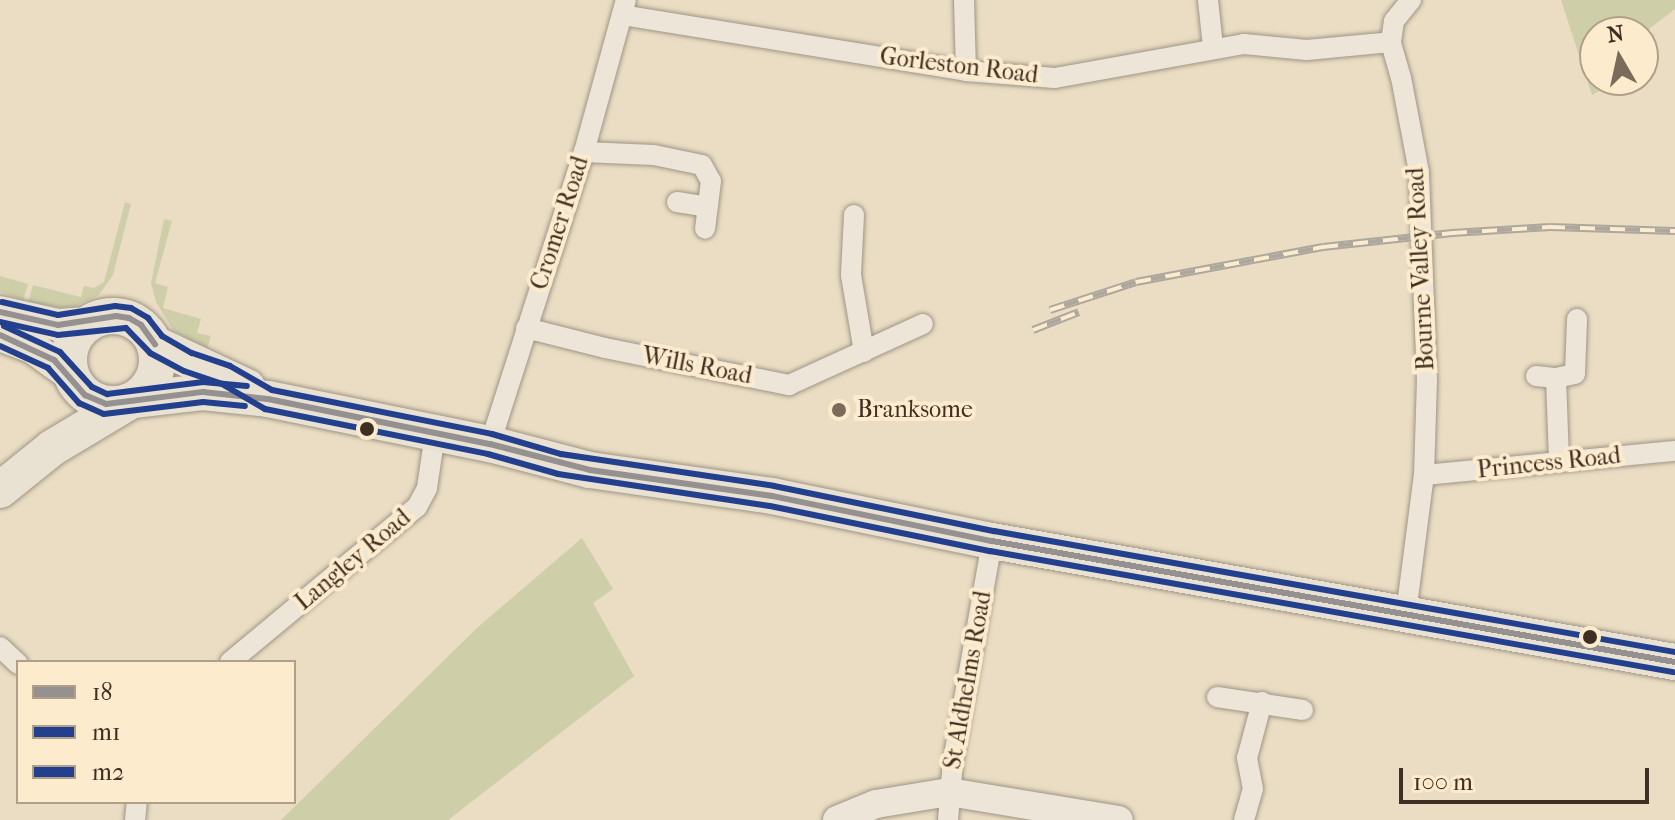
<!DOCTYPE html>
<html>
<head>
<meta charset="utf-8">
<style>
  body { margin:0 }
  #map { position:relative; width:1675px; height:820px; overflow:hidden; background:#eaddc3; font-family:"IM FELL French Canon",serif }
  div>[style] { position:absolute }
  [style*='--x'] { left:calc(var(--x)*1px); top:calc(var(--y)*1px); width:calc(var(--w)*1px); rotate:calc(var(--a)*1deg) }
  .green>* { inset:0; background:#cecfa8 }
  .roads { filter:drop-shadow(0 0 2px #9f9585) drop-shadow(0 0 2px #9f9585) }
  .street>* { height:20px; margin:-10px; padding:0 10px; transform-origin:10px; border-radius:10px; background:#ede6d8 }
  .secondary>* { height:28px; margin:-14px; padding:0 14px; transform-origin:14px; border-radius:14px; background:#ede6d8 }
  .primary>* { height:32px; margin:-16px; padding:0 16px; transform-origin:16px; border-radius:16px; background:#e9e1d2 }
  .highway>* { height:36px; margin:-18px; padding:0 18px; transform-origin:18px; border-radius:18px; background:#e9e1d2 }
  .highway>.ring { margin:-18px; padding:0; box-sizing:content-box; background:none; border:36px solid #e9e1d2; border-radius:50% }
  .rail>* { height:8px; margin-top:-4px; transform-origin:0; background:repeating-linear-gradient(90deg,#fceccd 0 15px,#aea79d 0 30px); box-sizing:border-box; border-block:2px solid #aea79d }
  .bus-1>* { height:6px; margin:-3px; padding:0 3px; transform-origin:3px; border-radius:3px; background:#949190 }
  .bus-2>* { height:6px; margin:-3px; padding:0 3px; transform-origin:3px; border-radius:3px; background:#23408f }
  .bus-3>* { height:6px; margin:-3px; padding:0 3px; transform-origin:3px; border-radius:3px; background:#23408f }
  .dots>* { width:22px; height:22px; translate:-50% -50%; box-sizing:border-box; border:4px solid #fceccd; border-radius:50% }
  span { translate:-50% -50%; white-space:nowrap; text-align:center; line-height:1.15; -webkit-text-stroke:8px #fceccd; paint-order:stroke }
  .street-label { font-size:24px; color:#3f2e22 }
  .poi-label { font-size:24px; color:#3f2e22 }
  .left { translate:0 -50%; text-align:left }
  .legend { position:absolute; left:16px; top:660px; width:280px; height:144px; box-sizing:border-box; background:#fceccd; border:2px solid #b0a089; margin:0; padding:10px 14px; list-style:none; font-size:24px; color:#3f2e22 }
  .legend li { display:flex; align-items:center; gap:16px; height:40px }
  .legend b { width:40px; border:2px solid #b0a089 }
  .north { position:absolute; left:1579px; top:16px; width:80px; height:80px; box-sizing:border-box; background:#fceccd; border:2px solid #b0a089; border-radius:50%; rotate:351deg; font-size:22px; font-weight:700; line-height:32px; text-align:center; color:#3f2e22 }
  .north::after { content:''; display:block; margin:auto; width:28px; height:36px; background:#7b6b5a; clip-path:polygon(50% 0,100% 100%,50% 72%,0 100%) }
  .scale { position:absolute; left:1399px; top:768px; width:250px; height:36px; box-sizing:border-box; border:4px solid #3f2e22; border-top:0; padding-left:10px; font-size:24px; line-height:28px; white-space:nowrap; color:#3f2e22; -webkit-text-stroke:6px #fceccd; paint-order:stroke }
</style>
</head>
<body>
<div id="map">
  <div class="green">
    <div style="clip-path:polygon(1561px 0,1675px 0,1675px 9px,1644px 33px,1656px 57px,1643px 64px,1643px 32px,1595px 32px,1595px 80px,1617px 80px,1592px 95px)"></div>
    <div style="clip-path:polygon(125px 202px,131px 204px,113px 275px,99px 295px,75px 306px,62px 308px,28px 302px,33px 285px,81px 297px,84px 286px,94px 288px,104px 282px)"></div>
    <div style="clip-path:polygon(164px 219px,172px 221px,155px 283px,168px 287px,163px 308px,201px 319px,197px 333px,211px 336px,207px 349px,173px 330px,156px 302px,151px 283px)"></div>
    <div style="clip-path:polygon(0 276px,28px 284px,23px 300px,0 292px)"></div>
    <div style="clip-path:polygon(582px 538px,613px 589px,593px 603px,634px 676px,448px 820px,281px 820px,478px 627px)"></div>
  </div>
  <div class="roads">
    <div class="street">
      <div style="--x:964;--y:0;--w:71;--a:88.4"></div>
      <div style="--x:1208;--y:0;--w:47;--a:83.9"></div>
      <div style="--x:622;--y:15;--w:349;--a:9.2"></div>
      <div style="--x:966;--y:71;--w:89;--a:4.5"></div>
      <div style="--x:1055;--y:78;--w:192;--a:-10.2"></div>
      <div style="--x:1244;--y:44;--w:63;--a:5.4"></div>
      <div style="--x:1307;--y:50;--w:84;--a:-5.4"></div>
      <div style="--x:584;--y:152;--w:70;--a:2.5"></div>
      <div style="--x:654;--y:155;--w:49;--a:11.8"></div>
      <div style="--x:702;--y:165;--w:18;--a:61"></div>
      <div style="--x:711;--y:181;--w:48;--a:97.1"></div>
      <div style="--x:677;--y:202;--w:31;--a:9"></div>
      <div style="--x:854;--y:215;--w:60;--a:92.9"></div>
      <div style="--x:851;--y:275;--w:78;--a:80.4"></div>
      <div style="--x:526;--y:328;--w:81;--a:14.2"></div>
      <div style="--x:605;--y:348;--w:188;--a:11.4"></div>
      <div style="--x:789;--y:385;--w:147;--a:-24.5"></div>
      <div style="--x:1536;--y:376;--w:20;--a:6"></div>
      <div style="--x:1556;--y:378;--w:19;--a:-12"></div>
      <div style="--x:1575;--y:374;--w:55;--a:-87.9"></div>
      <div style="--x:1556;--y:378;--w:83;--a:87.9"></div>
      <div style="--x:490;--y:444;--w:307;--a:-72.2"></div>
      <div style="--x:584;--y:152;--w:158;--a:-74.6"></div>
      <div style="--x:1424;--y:475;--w:252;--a:-5.5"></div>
      <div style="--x:1406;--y:613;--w:139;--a:-82.6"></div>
      <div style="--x:1424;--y:475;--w:93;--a:-88.2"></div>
      <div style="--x:1427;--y:382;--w:210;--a:-92.2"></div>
      <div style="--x:1419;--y:172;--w:96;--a:-100.8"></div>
      <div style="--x:1401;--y:78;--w:37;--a:-106"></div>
      <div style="--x:1391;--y:42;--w:21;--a:-82"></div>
      <div style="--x:1394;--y:21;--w:27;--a:-51"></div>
      <div style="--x:0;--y:647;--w:25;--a:43"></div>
      <div style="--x:230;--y:662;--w:243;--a:-39.7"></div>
      <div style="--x:417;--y:507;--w:21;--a:-62"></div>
      <div style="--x:427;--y:488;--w:55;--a:-81.6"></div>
      <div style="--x:1217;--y:697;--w:87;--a:8.6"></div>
      <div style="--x:135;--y:820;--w:18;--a:-84"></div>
      <div style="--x:948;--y:820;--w:59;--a:-85.2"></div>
      <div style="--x:953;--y:761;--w:223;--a:-79.9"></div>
      <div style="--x:1244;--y:820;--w:32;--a:-74"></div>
      <div style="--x:1253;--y:789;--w:32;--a:-101"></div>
      <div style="--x:1247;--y:758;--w:58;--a:-75"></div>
    </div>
    <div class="secondary">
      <div style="--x:837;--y:820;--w:42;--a:-22.3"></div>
      <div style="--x:876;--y:804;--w:74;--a:-9.3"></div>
      <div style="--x:949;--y:792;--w:172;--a:9.4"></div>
    </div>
    <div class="primary">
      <div style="--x:0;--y:312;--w:59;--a:12.6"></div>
      <div style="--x:58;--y:325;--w:30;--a:-4"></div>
      <div style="--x:0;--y:335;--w:34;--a:21"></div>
      <div style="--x:32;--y:347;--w:48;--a:35.7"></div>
    </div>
    <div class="highway">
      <div class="ring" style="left:69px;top:316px;width:52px;height:52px"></div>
      <div style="--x:155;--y:344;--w:102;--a:25.1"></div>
      <div style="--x:133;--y:400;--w:70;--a:-6.5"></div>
      <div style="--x:203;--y:392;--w:65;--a:6.1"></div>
      <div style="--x:268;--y:399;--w:227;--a:11.5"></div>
      <div style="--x:490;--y:444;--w:103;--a:14.6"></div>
      <div style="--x:590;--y:470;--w:184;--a:8.1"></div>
      <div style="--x:772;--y:496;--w:225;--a:11.6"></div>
      <div style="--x:992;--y:541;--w:694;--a:10.05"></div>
      <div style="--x:0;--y:490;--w:67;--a:-38.9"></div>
      <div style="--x:52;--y:448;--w:90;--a:-30.9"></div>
    </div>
  </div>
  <div class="rail">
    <div style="--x:1050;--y:310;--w:90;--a:-18"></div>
    <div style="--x:1136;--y:282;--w:190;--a:-10.6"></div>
    <div style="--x:1323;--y:247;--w:130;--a:-6.2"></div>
    <div style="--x:1452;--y:233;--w:98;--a:-3.5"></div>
    <div style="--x:1550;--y:227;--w:125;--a:1.8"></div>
    <div style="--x:1033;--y:330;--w:49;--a:-21.4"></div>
  </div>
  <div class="bus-1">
    <div style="--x:0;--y:312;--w:59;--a:12.6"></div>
    <div style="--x:58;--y:325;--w:59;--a:-8.8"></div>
    <div style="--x:116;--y:316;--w:13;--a:9"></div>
    <div style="--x:129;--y:318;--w:14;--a:30"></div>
    <div style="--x:141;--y:325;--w:24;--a:54"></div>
    <div style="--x:0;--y:335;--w:60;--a:24.8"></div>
    <div style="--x:54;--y:360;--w:47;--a:48.5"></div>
    <div style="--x:85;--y:395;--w:23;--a:23"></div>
    <div style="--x:106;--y:404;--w:98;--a:-7.1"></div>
    <div style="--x:203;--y:392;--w:65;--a:6.1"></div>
    <div style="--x:268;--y:399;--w:227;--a:11.5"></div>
    <div style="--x:490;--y:444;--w:103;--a:14.6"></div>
    <div style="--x:590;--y:470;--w:184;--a:8.1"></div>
    <div style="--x:772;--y:496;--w:225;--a:11.6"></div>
    <div style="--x:992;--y:541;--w:694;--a:10.05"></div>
  </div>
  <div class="bus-2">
    <div style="--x:0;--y:322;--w:59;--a:12.6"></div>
    <div style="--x:58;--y:335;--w:68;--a:-5.9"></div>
    <div style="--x:126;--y:328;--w:35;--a:46"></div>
    <div style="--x:150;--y:353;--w:38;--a:28"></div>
    <div style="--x:184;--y:371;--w:40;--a:18.9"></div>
    <div style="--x:222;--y:384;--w:50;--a:30.2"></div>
    <div style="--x:265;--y:409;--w:227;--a:11.4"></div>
    <div style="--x:488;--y:454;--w:73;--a:15.9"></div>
    <div style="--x:558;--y:474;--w:214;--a:8.6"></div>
    <div style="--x:770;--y:506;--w:225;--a:11.6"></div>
    <div style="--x:990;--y:551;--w:694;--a:10.05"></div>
    <div style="--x:0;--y:346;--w:53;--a:24.6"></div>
    <div style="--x:48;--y:368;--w:47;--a:48.5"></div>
    <div style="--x:79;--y:403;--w:27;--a:24"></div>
    <div style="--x:104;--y:414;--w:100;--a:-6.9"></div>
    <div style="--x:203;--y:402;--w:42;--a:5.4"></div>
  </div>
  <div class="bus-3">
    <div style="--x:2;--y:302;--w:57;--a:13.1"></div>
    <div style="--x:58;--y:315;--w:58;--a:-9"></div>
    <div style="--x:115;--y:306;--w:16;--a:7"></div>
    <div style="--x:131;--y:308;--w:20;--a:30"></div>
    <div style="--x:148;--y:318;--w:23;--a:52"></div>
    <div style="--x:162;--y:336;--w:34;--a:30"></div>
    <div style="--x:192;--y:353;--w:40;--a:18.9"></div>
    <div style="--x:230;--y:366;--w:48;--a:29.7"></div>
    <div style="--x:272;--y:390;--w:224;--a:11.3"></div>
    <div style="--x:492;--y:434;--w:72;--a:16.2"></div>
    <div style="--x:561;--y:454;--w:215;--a:8.5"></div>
    <div style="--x:774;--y:486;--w:225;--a:11.6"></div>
    <div style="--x:994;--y:531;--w:692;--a:10.08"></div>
    <div style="--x:4;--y:326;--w:62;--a:24.9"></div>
    <div style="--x:60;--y:352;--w:47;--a:47.6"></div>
    <div style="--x:92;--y:387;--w:17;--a:25"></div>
    <div style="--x:107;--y:394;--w:97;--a:-7.1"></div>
    <div style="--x:203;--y:382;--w:44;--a:5.2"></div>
  </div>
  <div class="dots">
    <div style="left:839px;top:410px;background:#7b6b5a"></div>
    <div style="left:367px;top:429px;background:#3f2e22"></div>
    <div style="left:1590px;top:637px;background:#3f2e22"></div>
  </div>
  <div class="street-label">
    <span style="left:959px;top:66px;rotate:7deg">Gorleston Road</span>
    <span style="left:560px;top:223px;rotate:-72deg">Cromer Road</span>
    <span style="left:1421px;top:269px;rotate:-93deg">Bourne Valley Road</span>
    <span style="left:697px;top:366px;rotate:11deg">Wills Road</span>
    <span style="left:1549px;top:463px;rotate:-6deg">Princess Road</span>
    <span style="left:353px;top:560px;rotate:-40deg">Langley Road</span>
    <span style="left:968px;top:680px;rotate:-80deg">St Aldhelms Road</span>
  </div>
  <div class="poi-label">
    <span class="left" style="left:857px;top:410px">Branksome</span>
  </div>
  <ul class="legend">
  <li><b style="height:10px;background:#949190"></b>18</li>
  <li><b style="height:10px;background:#23408f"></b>m1</li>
  <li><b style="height:10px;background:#23408f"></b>m2</li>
  </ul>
  <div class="north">N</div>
  <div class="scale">100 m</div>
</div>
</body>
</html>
